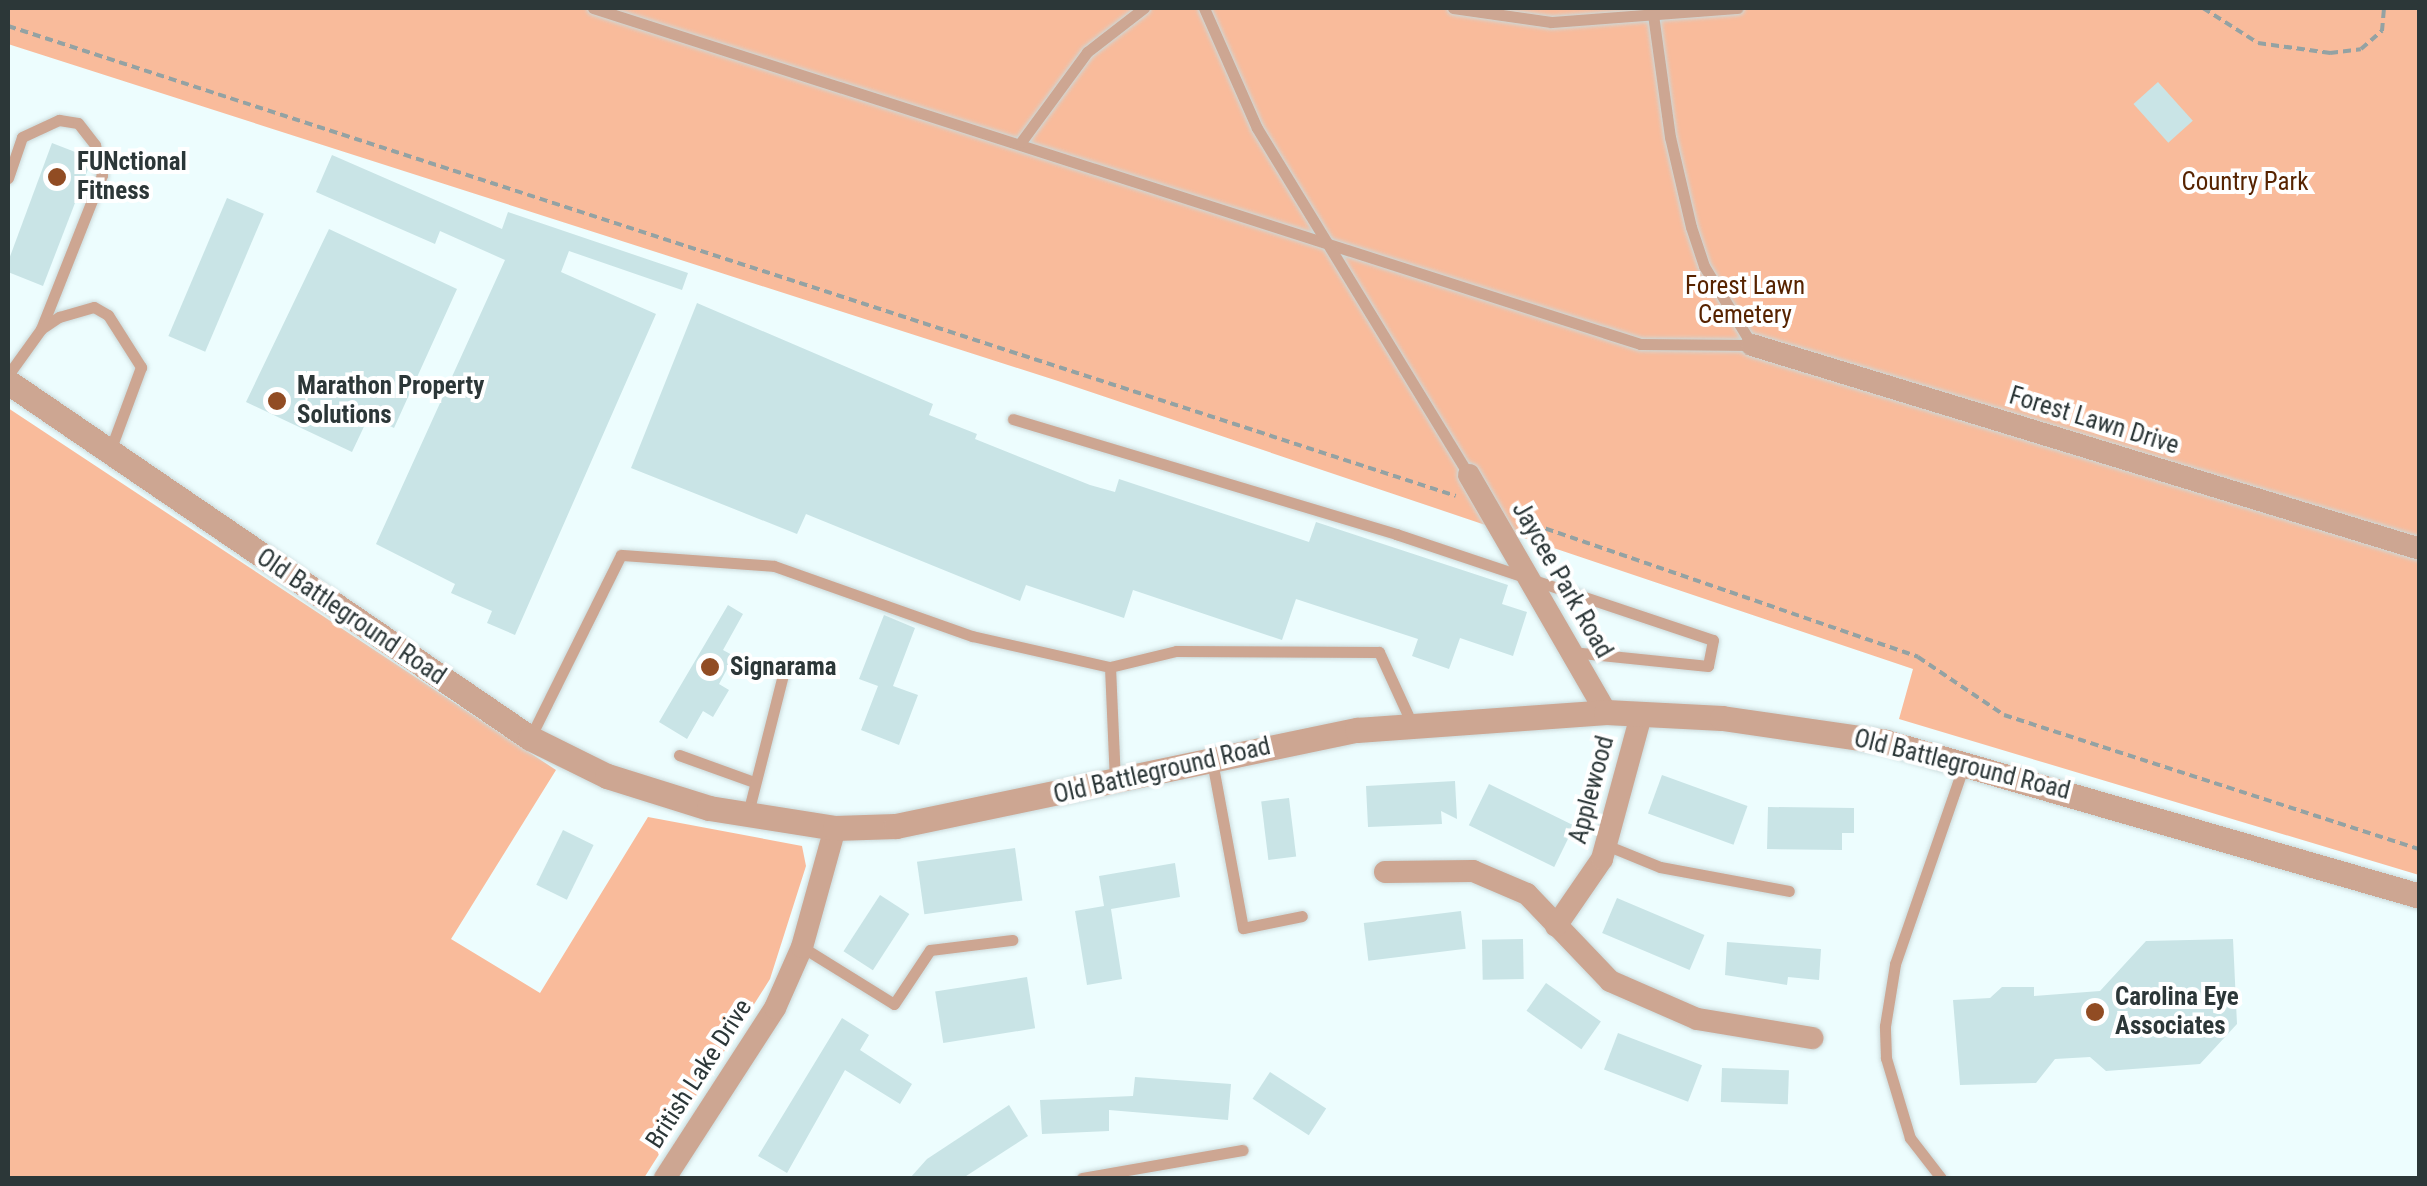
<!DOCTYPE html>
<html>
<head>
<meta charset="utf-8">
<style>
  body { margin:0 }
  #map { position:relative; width:2427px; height:1186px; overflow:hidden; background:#edfdfe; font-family:"Roboto Condensed",sans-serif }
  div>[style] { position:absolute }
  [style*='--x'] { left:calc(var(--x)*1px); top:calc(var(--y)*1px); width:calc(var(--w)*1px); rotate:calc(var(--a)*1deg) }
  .green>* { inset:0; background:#f9bb9b }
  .building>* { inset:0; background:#c9e4e6; transform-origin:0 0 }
  .path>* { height:4px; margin-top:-2px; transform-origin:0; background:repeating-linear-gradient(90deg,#94a2a3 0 8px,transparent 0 13px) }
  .roads { filter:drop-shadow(0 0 2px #cad9da) drop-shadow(0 0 2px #cad9da) }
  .service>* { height:11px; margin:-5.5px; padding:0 5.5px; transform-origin:5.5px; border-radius:5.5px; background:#cda692 }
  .minor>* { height:22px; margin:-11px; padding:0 11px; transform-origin:11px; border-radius:11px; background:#cda692 }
  .tertiary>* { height:25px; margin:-12.5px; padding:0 12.5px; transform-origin:12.5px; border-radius:12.5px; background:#cda692 }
  .dots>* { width:28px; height:28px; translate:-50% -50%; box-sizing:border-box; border:5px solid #fff; border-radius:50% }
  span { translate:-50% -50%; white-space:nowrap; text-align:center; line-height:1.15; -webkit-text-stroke:8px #fff; paint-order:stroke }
  .poi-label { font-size:25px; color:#2c3738; font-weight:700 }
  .left { translate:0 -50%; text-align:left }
  .park-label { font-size:25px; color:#572300 }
  .street-label { font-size:25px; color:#2c3738 }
  .frame { position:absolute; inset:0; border:10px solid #2c3738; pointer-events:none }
</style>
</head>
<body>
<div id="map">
  <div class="green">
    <div style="clip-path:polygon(8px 8px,2419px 8px,2419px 875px,1899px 719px,1913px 669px,1058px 381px,8px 44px)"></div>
    <div style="clip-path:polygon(8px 408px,556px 770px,451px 939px,540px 993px,648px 817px,802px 846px,806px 866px,770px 979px,644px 1178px,8px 1178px)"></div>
  </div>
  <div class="building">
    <div style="left:2158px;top:82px;width:52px;height:33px;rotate:48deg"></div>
    <div style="clip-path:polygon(52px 143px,88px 157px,90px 164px,43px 286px,8px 272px,8px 262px)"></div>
    <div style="clip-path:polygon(332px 155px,502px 229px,508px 212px,688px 273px,682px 290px,569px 251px,561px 272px,656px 314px,515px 635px,487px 623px,492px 611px,451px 593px,455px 584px,376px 544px,505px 260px,440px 231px,435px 244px,316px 192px)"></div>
    <div style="left:227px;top:198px;width:40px;height:150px;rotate:23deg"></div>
    <div style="clip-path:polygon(329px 229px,457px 289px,394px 428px,369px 416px,352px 452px,246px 402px)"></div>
    <div style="clip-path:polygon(697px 303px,933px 404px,929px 415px,977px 434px,975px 439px,1090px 485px,1115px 492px,1119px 479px,1309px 542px,1316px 522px,1508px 585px,1502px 604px,1527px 612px,1513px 656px,1460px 638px,1449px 669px,1412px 656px,1418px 639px,1296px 599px,1282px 640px,1133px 590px,1124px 618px,1026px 585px,1020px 601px,806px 514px,797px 534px,631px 468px)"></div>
    <div style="clip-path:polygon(728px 605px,743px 614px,723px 650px,734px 656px,719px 684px,729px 690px,713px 717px,703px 711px,687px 739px,659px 722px)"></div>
    <div style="clip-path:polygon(884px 615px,915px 628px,893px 686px,918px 695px,899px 745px,861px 730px,878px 686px,859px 679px)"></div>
    <div style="left:1662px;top:775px;width:91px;height:41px;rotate:20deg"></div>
    <div style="clip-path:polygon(1455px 781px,1457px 819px,1441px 811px,1442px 824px,1368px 827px,1366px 786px)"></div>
    <div style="left:1489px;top:784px;width:95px;height:46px;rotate:26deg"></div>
    <div style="left:1289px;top:798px;width:59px;height:28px;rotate:83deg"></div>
    <div style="clip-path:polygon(1768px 807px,1854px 808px,1854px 833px,1842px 833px,1842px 850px,1767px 849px)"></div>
    <div style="left:563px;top:830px;width:34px;height:61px;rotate:26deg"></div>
    <div style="left:1015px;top:848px;width:53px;height:99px;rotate:82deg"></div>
    <div style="clip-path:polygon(1175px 863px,1180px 897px,1111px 909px,1122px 979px,1087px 985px,1075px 911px,1104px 906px,1099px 876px)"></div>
    <div style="left:880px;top:895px;width:35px;height:67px;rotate:33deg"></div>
    <div style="left:1617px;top:898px;width:95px;height:38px;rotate:23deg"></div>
    <div style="left:1461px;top:911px;width:38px;height:98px;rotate:83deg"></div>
    <div style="left:1523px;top:939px;width:40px;height:41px;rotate:89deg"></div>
    <div style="clip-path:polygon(2233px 939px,2237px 1024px,2200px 1064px,2106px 1071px,2090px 1057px,2055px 1059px,2036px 1083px,1960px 1085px,1953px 1000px,1990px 998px,2002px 987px,2034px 987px,2034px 996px,2100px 991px,2146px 941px)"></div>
    <div style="clip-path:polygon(1727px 942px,1821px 949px,1819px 980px,1788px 977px,1787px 985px,1725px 975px)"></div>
    <div style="left:1027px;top:977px;width:52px;height:93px;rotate:81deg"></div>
    <div style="left:1546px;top:983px;width:67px;height:34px;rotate:35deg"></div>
    <div style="clip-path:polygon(842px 1018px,869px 1035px,860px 1050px,912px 1084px,900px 1104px,845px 1070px,787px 1173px,758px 1156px)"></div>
    <div style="left:1618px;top:1033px;width:90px;height:39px;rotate:21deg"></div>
    <div style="left:1722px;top:1068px;width:67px;height:34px;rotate:2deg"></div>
    <div style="left:1270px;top:1072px;width:67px;height:32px;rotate:33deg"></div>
    <div style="clip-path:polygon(1135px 1077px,1231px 1084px,1228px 1120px,1109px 1110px,1109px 1131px,1042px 1134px,1040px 1100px,1133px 1096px)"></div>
    <div style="clip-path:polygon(1009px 1105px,1028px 1136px,963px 1178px,910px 1178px,927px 1159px)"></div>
  </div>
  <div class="path">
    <div style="--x:2203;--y:8;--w:65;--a:32.5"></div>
    <div style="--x:2258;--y:43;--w:73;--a:7.9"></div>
    <div style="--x:2330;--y:53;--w:31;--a:-7"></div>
    <div style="--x:2361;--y:49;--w:28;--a:-41"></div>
    <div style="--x:2382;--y:31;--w:23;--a:-85"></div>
    <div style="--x:8;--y:26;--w:1522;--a:17.98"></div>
    <div style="--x:1521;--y:520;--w:420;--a:19"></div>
    <div style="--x:1918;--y:657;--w:104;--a:34"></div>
    <div style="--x:2004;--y:715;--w:437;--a:17.9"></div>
  </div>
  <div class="roads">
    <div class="service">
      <div style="--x:593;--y:8;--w:1100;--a:17.79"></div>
      <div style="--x:1640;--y:344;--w:112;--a:0.5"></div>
      <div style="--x:1752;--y:345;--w:92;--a:-121.3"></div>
      <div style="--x:1704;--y:266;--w:41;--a:-108.4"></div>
      <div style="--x:1691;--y:227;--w:92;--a:-103.1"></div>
      <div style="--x:1670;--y:137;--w:130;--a:-97.9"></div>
      <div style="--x:1204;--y:8;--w:131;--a:66.2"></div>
      <div style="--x:1257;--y:128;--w:407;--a:58.6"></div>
      <div style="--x:1453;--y:8;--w:99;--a:8.1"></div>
      <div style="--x:1551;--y:22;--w:187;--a:-4.3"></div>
      <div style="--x:1021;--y:142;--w:112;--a:-53.7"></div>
      <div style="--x:1087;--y:52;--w:72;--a:-37.7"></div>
      <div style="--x:8;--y:178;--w:43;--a:-71.1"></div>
      <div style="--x:22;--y:137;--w:41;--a:-24.7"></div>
      <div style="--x:59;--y:120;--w:19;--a:9"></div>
      <div style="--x:78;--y:123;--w:28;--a:52"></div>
      <div style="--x:95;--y:145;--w:31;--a:77"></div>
      <div style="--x:102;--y:175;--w:166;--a:111.6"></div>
      <div style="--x:8;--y:375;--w:57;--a:-54.3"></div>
      <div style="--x:41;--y:329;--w:22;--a:-34"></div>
      <div style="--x:59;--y:317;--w:36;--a:-16"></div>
      <div style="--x:94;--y:307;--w:16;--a:30"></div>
      <div style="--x:108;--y:315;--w:62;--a:57.6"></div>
      <div style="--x:141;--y:367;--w:90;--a:110.3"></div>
      <div style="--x:1013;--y:419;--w:400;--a:16.7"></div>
      <div style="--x:1396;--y:534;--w:334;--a:18.5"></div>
      <div style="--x:1713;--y:640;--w:26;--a:101"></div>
      <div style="--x:1708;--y:666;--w:137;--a:-174.1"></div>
      <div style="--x:1110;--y:667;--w:114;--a:87.5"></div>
      <div style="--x:530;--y:738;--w:204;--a:-63.6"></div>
      <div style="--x:621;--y:555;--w:153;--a:4.1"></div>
      <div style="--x:774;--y:566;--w:210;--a:19.5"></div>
      <div style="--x:972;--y:636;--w:141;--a:12.7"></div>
      <div style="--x:1110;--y:667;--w:68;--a:-13.6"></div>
      <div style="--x:1176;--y:651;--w:203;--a:0.3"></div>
      <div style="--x:1379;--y:652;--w:79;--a:65.4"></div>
      <div style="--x:679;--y:755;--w:80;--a:19.8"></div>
      <div style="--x:1212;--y:761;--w:170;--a:79.5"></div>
      <div style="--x:1243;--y:928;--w:60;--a:-11.5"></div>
      <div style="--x:748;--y:813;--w:151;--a:-75.8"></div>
      <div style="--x:1606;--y:845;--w:58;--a:22.2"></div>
      <div style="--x:1660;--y:867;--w:131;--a:10.5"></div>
      <div style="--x:802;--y:947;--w:108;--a:31.8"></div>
      <div style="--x:894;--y:1004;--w:65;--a:-56.3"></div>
      <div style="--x:930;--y:950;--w:83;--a:-7"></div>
      <div style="--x:1082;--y:1178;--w:163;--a:-9.9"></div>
      <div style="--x:1941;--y:1178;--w:51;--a:-127.8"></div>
      <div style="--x:1910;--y:1138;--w:84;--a:-106.7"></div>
      <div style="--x:1886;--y:1058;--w:32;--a:-92"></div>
      <div style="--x:1885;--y:1026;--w:63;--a:-80.8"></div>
      <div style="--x:1895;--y:964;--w:211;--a:-70.9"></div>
    </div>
    <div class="minor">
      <div style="--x:1752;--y:345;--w:698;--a:16.98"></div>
      <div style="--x:1469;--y:475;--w:274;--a:60"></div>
      <div style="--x:1385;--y:872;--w:88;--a:-0.7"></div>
      <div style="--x:1473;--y:871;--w:59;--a:23.1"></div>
      <div style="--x:1527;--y:894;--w:120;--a:46.3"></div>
      <div style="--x:1610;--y:981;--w:95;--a:23.6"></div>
      <div style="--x:1697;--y:1019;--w:117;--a:9.4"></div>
      <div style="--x:1556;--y:926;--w:81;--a:-55.5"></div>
      <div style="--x:1602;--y:859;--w:149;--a:-74.8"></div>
      <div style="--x:665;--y:1178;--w:202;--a:-57.1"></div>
      <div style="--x:775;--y:1008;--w:67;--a:-66.1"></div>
      <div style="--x:802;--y:947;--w:123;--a:-74.5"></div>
    </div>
    <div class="tertiary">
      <div style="--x:8;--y:382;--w:632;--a:34.29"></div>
      <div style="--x:530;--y:738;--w:86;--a:26.3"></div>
      <div style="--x:607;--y:776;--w:107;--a:17.4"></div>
      <div style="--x:709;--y:808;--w:128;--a:9"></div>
      <div style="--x:835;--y:828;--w:61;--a:-1.9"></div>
      <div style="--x:896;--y:826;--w:471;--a:-11.8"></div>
      <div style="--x:1357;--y:730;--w:250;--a:-4.1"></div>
      <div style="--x:1606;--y:712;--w:116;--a:3"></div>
      <div style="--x:1722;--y:718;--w:166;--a:8.3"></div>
      <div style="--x:1886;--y:742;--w:556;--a:16.09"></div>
    </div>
  </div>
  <div class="dots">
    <div style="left:57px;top:177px;background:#914c23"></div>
    <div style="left:277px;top:401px;background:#914c23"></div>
    <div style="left:710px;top:667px;background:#914c23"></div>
    <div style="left:2095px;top:1012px;background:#914c23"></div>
  </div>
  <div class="poi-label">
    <span class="left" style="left:77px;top:177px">FUNctional<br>Fitness</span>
    <span class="left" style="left:297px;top:401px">Marathon Property<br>Solutions</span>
    <span class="left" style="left:730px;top:667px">Signarama</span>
    <span class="left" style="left:2115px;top:1012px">Carolina Eye<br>Associates</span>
  </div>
  <div class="park-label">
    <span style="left:2245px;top:182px">Country Park</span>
    <span style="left:1745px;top:301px">Forest Lawn<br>Cemetery</span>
  </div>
  <div class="street-label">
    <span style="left:2094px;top:421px;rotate:17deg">Forest Lawn Drive</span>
    <span style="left:1562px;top:580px;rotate:60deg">Jaycee Park Road</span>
    <span style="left:351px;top:617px;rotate:34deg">Old Battleground Road</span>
    <span style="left:1962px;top:765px;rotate:14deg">Old Battleground Road</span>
    <span style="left:1162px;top:771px;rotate:-13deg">Old Battleground Road</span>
    <span style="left:1592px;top:790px;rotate:-75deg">Applewood</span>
    <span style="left:699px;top:1074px;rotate:-57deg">British Lake Drive</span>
  </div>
  <div class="frame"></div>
</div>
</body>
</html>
